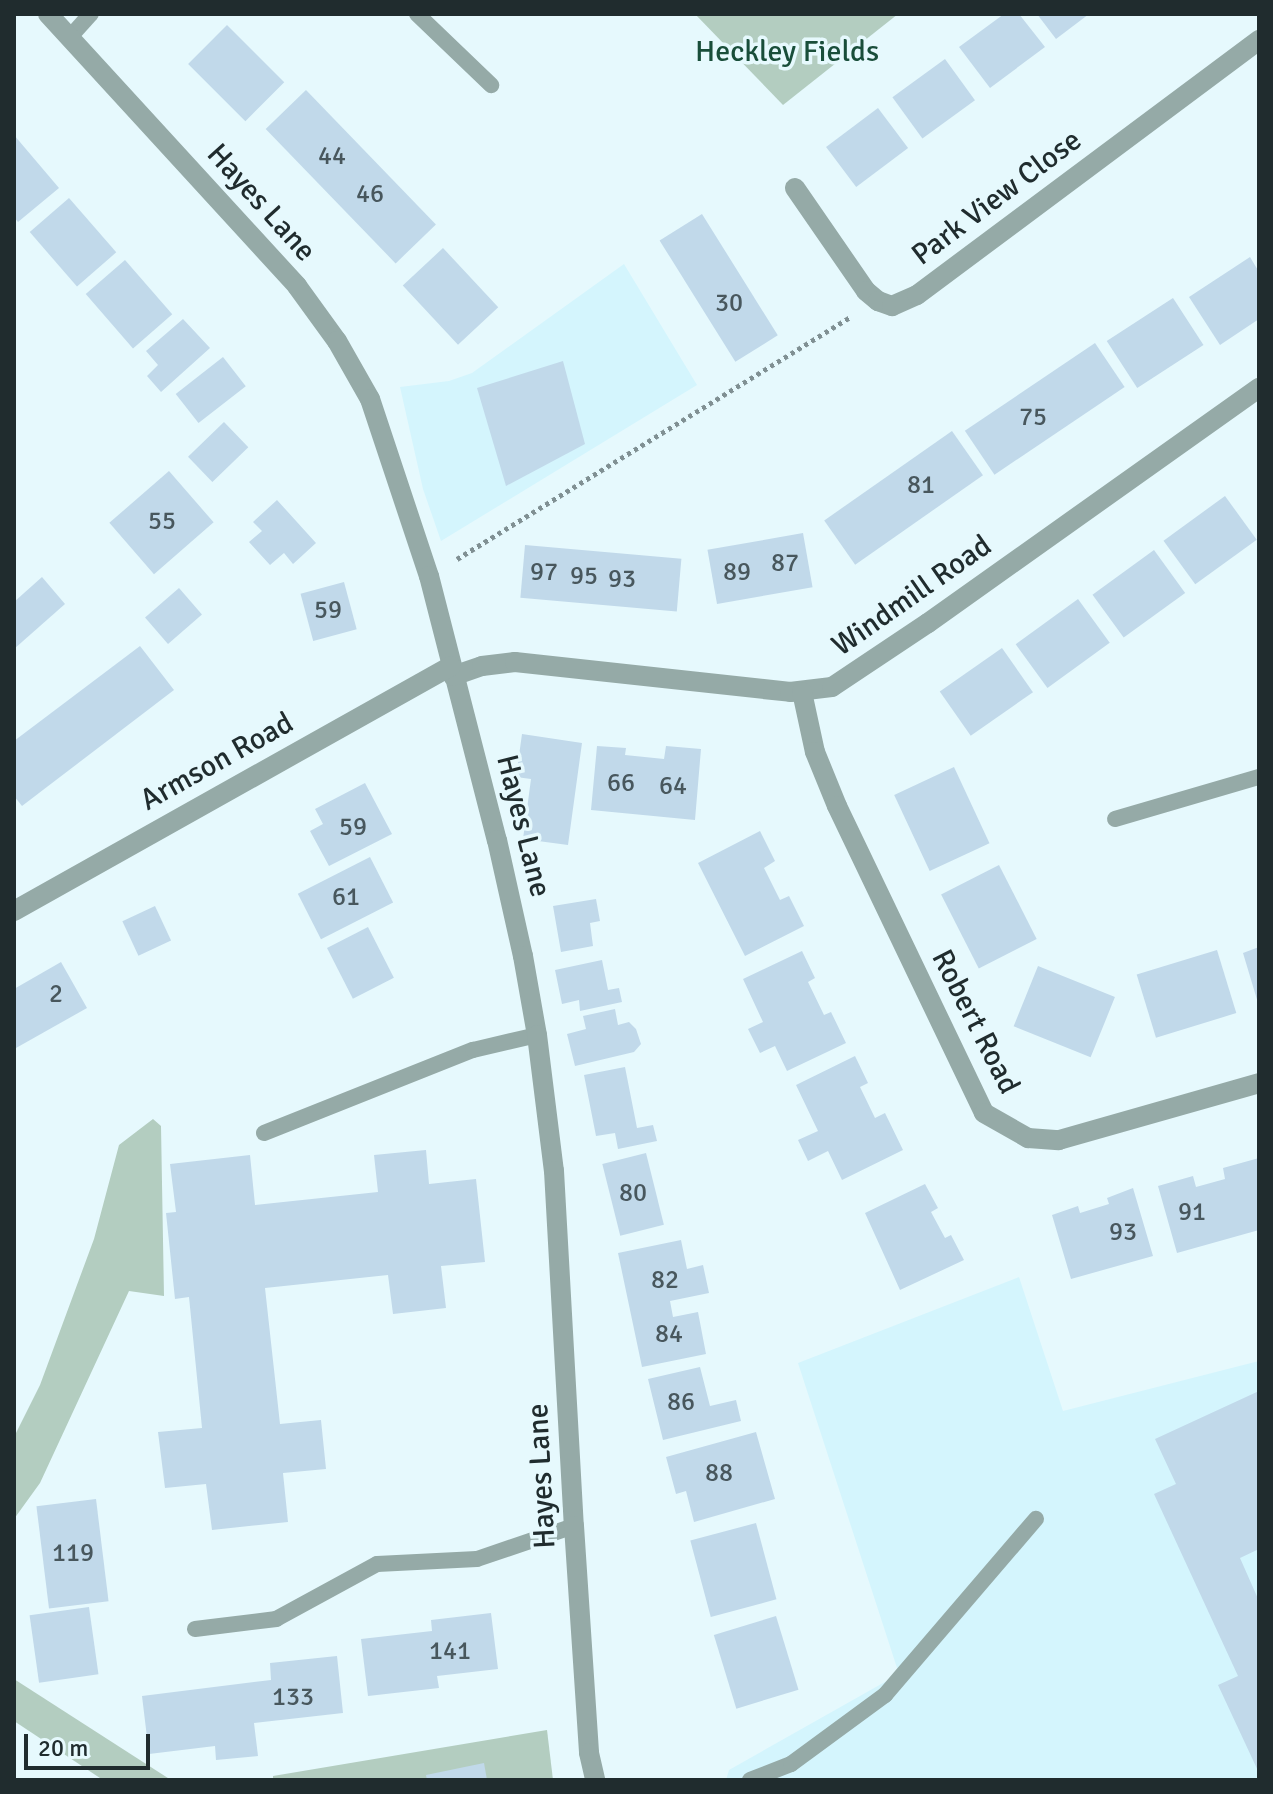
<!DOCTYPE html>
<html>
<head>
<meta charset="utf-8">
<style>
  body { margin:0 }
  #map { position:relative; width:1273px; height:1794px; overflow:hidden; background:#e6f9fd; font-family:Signika,sans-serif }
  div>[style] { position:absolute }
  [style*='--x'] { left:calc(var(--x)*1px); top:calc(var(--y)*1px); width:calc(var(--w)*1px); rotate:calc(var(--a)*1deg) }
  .built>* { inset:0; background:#d4f5fd }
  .green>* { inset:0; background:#b3cdc0 }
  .building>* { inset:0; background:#c1d9ea; transform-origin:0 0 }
  .path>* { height:5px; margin-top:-2.5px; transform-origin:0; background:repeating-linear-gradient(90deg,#809093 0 4px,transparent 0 8px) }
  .service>* { height:16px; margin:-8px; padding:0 8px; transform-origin:8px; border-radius:8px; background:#95aaa7 }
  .minor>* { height:20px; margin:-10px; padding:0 10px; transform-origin:10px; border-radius:10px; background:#95aaa7 }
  span { translate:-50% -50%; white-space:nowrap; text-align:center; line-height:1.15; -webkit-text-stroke:7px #e6f9fd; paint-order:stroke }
  .number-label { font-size:26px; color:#48575d }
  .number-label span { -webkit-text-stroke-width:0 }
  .park-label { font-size:30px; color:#194e3a }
  .street-label { font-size:30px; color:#202c2e }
  .frame { position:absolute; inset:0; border:16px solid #202c2e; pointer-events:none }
  .scale { position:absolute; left:24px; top:1734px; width:126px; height:36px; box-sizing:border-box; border:4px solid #202c2e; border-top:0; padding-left:10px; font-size:24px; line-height:28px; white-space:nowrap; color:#202c2e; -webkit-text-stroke:6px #e6f9fd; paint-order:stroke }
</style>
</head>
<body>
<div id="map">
  <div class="built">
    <div style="clip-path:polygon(624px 264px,697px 385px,441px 541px,423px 489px,400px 387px,449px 381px,472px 373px)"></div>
    <div style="clip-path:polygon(1019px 1277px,1063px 1411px,1259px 1361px,1259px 1780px,726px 1780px,729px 1770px,899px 1674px,798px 1363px)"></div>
  </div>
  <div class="green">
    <div style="clip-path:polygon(695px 14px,898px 14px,783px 105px)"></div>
    <div style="clip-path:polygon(153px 1119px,161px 1126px,164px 1296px,129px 1291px,40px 1483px,14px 1519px,14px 1437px,40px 1385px,94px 1239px,119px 1145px)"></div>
    <div style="clip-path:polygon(14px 1679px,171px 1780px,103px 1780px,14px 1721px)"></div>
    <div style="clip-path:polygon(547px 1730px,553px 1780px,273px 1780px,273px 1776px)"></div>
  </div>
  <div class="building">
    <div style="clip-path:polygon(1004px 14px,1019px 14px,1045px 47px,990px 88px,959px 47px)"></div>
    <div style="clip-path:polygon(1037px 14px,1089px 14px,1056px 39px)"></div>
    <div style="left:227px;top:25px;width:81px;height:55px;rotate:45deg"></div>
    <div style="left:945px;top:59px;width:51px;height:65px;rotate:54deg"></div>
    <div style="left:306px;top:90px;width:187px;height:56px;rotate:46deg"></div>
    <div style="left:878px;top:108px;width:50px;height:65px;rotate:53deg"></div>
    <div style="clip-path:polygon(14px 135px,59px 188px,18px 222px,14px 217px)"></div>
    <div style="left:69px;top:198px;width:72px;height:52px;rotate:49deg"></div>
    <div style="left:702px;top:214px;width:143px;height:50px;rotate:58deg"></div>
    <div style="left:443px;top:248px;width:81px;height:55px;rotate:47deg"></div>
    <div style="clip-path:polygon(1250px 257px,1259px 272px,1259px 319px,1220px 345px,1189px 297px)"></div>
    <div style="left:125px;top:260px;width:72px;height:52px;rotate:49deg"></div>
    <div style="left:1173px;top:298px;width:56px;height:79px;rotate:57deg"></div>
    <div style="clip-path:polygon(183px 319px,210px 348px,161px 392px,147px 376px,158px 365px,146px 351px)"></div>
    <div style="left:1095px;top:343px;width:53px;height:157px;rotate:56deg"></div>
    <div style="left:223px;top:357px;width:37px;height:60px;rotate:52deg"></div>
    <div style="clip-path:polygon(563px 361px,585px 444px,506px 486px,477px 388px)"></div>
    <div style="left:224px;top:422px;width:35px;height:50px;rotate:46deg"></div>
    <div style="left:952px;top:431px;width:54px;height:156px;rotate:55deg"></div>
    <div style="left:169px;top:471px;width:68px;height:79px;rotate:49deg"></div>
    <div style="left:1225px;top:496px;width:54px;height:76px;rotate:54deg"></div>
    <div style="clip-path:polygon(277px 500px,316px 543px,293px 564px,284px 553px,270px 565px,249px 542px,262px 531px,253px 522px)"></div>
    <div style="left:803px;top:533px;width:55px;height:97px;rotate:80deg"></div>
    <div style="left:525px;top:545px;width:157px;height:53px;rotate:5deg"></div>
    <div style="left:1154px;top:550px;width:53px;height:76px;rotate:54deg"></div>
    <div style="clip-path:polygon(42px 577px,65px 604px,14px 649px,14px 602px)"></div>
    <div style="left:344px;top:582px;width:49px;height:45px;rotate:75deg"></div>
    <div style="left:179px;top:588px;width:35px;height:45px;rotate:49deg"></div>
    <div style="left:1078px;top:599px;width:54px;height:77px;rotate:54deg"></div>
    <div style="clip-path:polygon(140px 646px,174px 690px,22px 806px,14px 796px,14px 741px)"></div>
    <div style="left:1002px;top:648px;width:54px;height:76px;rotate:55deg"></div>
    <div style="clip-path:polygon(522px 734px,582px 743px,568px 845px,523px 839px,531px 779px,516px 777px)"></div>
    <div style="clip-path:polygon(597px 746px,626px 748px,625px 755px,664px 759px,666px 746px,701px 749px,695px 820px,591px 810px)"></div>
    <div style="left:954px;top:767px;width:84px;height:66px;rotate:65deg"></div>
    <div style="clip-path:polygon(365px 783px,392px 834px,329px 866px,310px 831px,323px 824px,315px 809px)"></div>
    <div style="clip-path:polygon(760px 831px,775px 861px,764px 868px,780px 900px,789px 896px,804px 926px,745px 956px,698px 863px)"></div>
    <div style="left:370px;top:857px;width:51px;height:81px;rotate:63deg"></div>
    <div style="left:999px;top:865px;width:83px;height:65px;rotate:63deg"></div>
    <div style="clip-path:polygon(596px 899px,600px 921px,590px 923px,593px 946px,561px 952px,553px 906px)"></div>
    <div style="left:155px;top:906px;width:38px;height:36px;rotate:65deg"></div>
    <div style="left:368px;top:927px;width:57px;height:46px;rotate:63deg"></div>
    <div style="clip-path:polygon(1259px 947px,1259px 1003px,1258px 1003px,1243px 953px)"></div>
    <div style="left:1217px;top:950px;width:66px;height:84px;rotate:73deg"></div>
    <div style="clip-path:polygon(802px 951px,815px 978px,808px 982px,824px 1015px,831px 1012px,846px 1043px,787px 1071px,775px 1046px,760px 1053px,748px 1029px,763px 1022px,743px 979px)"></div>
    <div style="clip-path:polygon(602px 960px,608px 990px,619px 988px,622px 1002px,580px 1011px,579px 1000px,562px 1004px,555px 970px)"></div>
    <div style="clip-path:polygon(61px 962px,87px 1008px,16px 1048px,14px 989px)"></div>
    <div style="left:1038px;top:966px;width:83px;height:65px;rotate:22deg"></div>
    <div style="clip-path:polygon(615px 1009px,618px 1025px,629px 1022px,636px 1029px,641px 1044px,634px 1052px,575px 1066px,567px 1034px,586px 1029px,583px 1016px)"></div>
    <div style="clip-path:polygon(855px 1056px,868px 1083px,860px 1087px,875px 1118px,885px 1113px,903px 1150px,842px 1180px,828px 1151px,808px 1161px,798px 1140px,818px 1131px,796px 1085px)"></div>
    <div style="clip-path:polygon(625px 1067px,637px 1128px,653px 1125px,657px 1141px,618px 1149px,615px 1133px,596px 1136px,584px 1075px)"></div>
    <div style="clip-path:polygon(426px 1150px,429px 1184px,476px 1179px,485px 1262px,441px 1266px,446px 1308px,393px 1314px,388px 1275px,265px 1288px,280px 1424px,321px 1420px,326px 1469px,283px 1473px,288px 1522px,212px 1530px,206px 1484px,165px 1488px,158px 1432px,202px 1428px,189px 1297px,175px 1299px,166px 1213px,176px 1212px,170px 1164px,250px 1155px,255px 1205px,378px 1192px,374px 1155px)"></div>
    <div style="left:646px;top:1153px;width:74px;height:45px;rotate:76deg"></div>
    <div style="clip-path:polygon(1259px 1158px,1259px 1230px,1177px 1253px,1158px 1186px,1193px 1176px,1196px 1187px,1225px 1179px,1223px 1168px)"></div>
    <div style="clip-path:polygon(925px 1184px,938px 1208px,931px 1212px,945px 1238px,951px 1235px,964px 1260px,900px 1290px,865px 1213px)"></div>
    <div style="clip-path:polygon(1133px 1188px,1153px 1256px,1071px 1279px,1052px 1215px,1078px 1206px,1080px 1213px,1109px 1204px,1107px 1198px)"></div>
    <div style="clip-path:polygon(681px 1240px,687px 1269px,703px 1265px,709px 1293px,670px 1301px,673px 1317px,698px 1312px,706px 1354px,642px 1367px,618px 1253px)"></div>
    <div style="clip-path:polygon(700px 1367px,710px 1406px,736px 1400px,741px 1421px,663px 1440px,648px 1379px)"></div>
    <div style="clip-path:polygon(1259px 1391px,1259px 1549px,1240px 1558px,1259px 1601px,1259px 1773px,1218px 1685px,1238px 1676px,1154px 1494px,1176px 1484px,1155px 1439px)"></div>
    <div style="clip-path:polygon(756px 1432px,775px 1499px,694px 1522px,686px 1491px,676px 1494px,666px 1457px)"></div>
    <div style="left:96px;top:1499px;width:103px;height:60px;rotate:83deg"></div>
    <div style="left:756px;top:1523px;width:79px;height:68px;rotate:75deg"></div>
    <div style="left:89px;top:1607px;width:68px;height:60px;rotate:82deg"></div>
    <div style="clip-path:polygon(491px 1613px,498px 1669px,437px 1676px,439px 1688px,368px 1696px,361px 1639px,432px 1631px,431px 1620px)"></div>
    <div style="left:776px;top:1616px;width:77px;height:65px;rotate:73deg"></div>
    <div style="clip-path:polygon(337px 1656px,343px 1713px,254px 1723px,258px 1756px,216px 1760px,215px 1746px,149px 1754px,142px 1696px,271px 1680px,270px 1663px)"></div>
    <div style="clip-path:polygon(484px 1763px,487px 1780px,427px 1780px,426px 1775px)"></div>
  </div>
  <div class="path">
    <div style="--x:457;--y:559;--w:462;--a:-31.6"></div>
  </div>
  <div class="service">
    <div style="--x:417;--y:14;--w:103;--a:43.8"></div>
    <div style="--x:70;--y:37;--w:31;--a:-48"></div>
    <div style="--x:1115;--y:819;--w:150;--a:-16.3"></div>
    <div style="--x:264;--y:1133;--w:225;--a:-21.7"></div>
    <div style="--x:473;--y:1050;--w:66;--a:-13.2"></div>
    <div style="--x:195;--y:1629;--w:82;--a:-7"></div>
    <div style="--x:276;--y:1619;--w:115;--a:-28.6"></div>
    <div style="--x:377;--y:1564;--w:100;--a:-2.9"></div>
    <div style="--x:477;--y:1559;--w:102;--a:-18.8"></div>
    <div style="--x:750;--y:1780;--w:44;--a:-21.3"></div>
    <div style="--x:791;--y:1764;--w:117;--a:-36.3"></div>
    <div style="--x:885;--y:1695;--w:232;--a:-49.4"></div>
  </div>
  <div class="minor">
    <div style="--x:48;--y:14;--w:369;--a:47.5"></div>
    <div style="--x:297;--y:286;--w:68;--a:54"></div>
    <div style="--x:337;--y:341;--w:67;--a:60.4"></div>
    <div style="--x:370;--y:399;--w:187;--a:71.6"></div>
    <div style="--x:429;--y:576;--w:273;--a:75.6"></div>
    <div style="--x:497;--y:840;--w:119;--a:77.4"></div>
    <div style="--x:523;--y:956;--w:80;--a:80"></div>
    <div style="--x:537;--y:1035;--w:137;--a:82.9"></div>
    <div style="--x:554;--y:1171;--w:356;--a:86.8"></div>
    <div style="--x:574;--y:1526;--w:227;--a:86.2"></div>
    <div style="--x:589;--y:1753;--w:28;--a:77"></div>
    <div style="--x:795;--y:188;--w:125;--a:55.4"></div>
    <div style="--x:866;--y:291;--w:16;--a:40"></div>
    <div style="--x:878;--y:301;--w:15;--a:20"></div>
    <div style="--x:892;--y:306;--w:27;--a:-24"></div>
    <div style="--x:917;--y:295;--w:427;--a:-36.7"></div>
    <div style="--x:453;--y:676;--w:31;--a:-19"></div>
    <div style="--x:482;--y:666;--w:33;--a:-7"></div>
    <div style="--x:515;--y:662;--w:277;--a:6.2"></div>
    <div style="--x:790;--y:692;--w:42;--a:-6.8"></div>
    <div style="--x:832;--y:687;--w:115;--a:-33.7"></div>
    <div style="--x:928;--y:623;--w:406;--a:-35.4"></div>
    <div style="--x:802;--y:692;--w:61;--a:77.8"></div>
    <div style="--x:815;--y:752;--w:58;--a:67.8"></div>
    <div style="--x:837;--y:806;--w:340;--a:64.4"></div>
    <div style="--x:984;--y:1113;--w:51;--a:29.6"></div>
    <div style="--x:1028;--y:1138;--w:31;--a:4"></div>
    <div style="--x:1059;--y:1140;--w:208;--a:-15.9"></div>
    <div style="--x:14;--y:911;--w:501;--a:-29.28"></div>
  </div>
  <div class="number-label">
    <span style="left:332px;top:157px">44</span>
    <span style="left:370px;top:195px">46</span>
    <span style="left:729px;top:304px">30</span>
    <span style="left:1033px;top:418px">75</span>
    <span style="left:921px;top:486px">81</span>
    <span style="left:162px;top:522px">55</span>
    <span style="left:785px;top:564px">87</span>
    <span style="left:544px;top:573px">97</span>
    <span style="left:737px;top:573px">89</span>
    <span style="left:584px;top:577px">95</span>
    <span style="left:622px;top:580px">93</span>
    <span style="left:328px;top:611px">59</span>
    <span style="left:621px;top:784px">66</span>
    <span style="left:673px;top:787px">64</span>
    <span style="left:353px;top:828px">59</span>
    <span style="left:346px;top:898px">61</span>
    <span style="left:56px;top:995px">2</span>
    <span style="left:633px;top:1194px">80</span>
    <span style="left:1192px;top:1213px">91</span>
    <span style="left:1123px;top:1233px">93</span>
    <span style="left:665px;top:1281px">82</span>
    <span style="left:669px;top:1335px">84</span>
    <span style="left:681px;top:1403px">86</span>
    <span style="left:719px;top:1474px">88</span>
    <span style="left:73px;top:1554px">119</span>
    <span style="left:450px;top:1652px">141</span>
    <span style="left:293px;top:1698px">133</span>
  </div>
  <div class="park-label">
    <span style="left:787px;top:52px">Heckley Fields</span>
  </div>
  <div class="street-label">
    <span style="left:997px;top:198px;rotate:-37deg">Park View Close</span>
    <span style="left:261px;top:203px;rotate:48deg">Hayes Lane</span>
    <span style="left:912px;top:596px;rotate:-35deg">Windmill Road</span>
    <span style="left:217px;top:762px;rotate:-29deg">Armson Road</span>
    <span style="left:523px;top:826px;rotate:76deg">Hayes Lane</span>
    <span style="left:975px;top:1022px;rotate:63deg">Robert Road</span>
    <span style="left:542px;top:1476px;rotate:-93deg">Hayes Lane</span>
  </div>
  <div class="frame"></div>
  <div class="scale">20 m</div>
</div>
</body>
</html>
